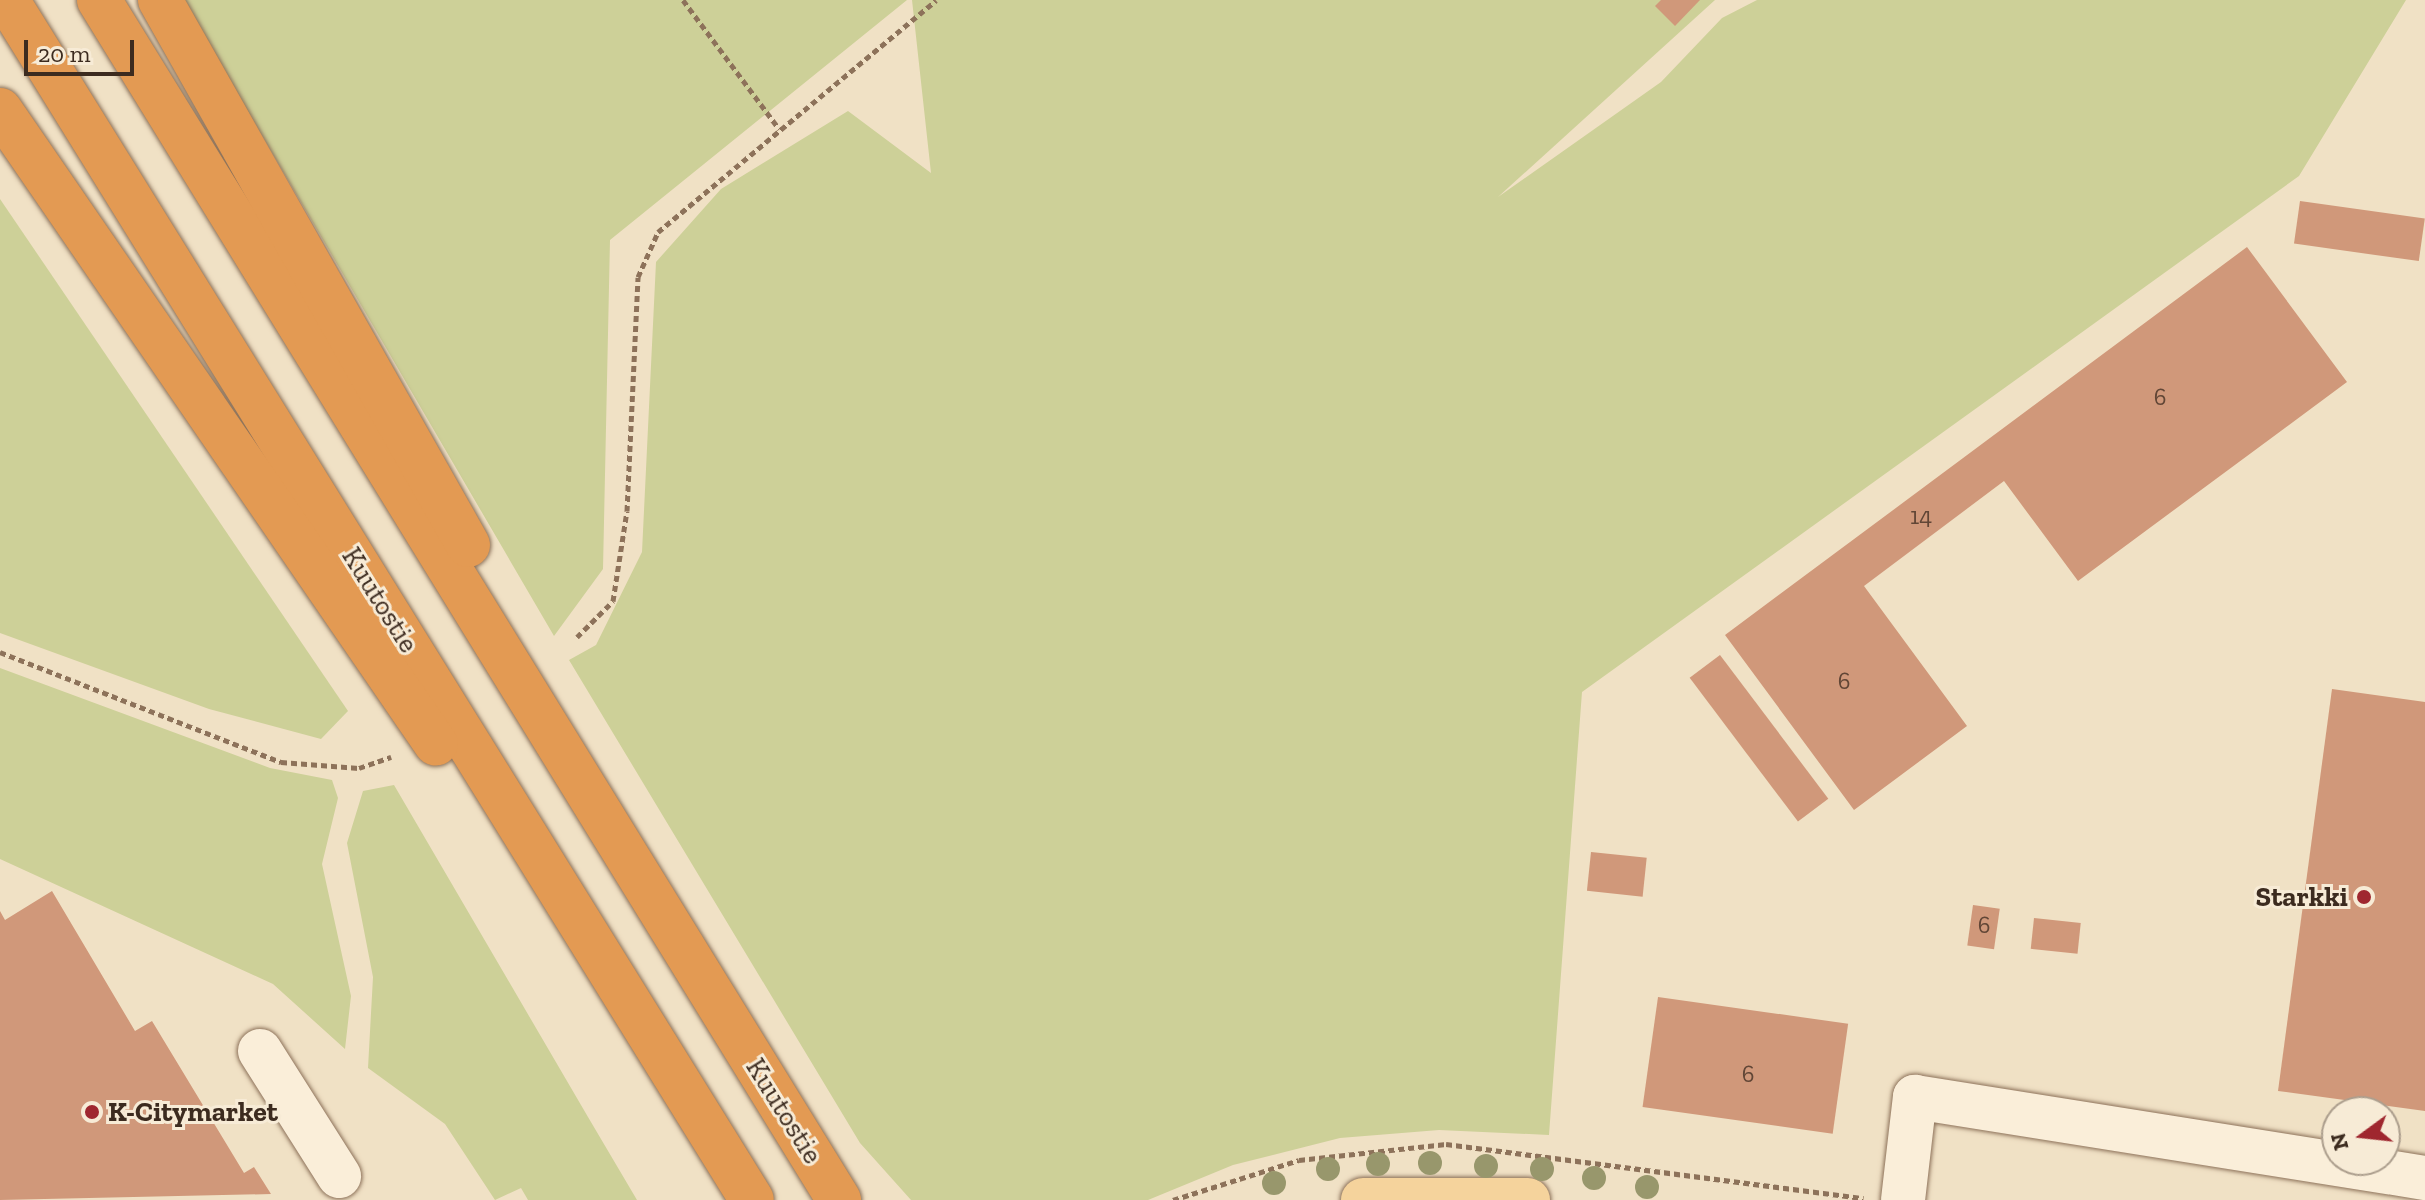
<!DOCTYPE html>
<html>
<head>
<meta charset="utf-8">
<style>
  body { margin:0 }
  #map { position:relative; width:2425px; height:1200px; overflow:hidden; background:#f0e1c5; font-family:"Zilla Slab",serif }
  div>[style] { position:absolute }
  [style*='--x'] { left:calc(var(--x)*1px); top:calc(var(--y)*1px); width:calc(var(--w)*1px); rotate:calc(var(--a)*1deg) }
  .green>* { inset:0; background:#cdd098 }
  .building>* { inset:0; background:#d0987a; transform-origin:0 0 }
  .path>* { height:5px; margin-top:-2.5px; transform-origin:0; background:repeating-linear-gradient(90deg,#8d725a 0 6px,transparent 0 10px) }
  .roads { filter:drop-shadow(0 0 2px #8d725a) drop-shadow(0 0 2px #8d725a) }
  .minor>* { height:44px; margin:-22px; padding:0 22px; transform-origin:22px; border-radius:22px; background:#faeed9 }
  .major>* { height:44px; margin:-22px; padding:0 22px; transform-origin:22px; border-radius:22px; background:#f5d39c }
  .highway>* { height:44px; margin:-22px; padding:0 22px; transform-origin:22px; border-radius:22px; background:#e39a53 }
  .trees>* { width:24px; height:24px; margin:-12px; border-radius:50%; background:#98976c }
  .dots>* { width:22px; height:22px; translate:-50% -50%; box-sizing:border-box; border:4px solid #f7ebd6; border-radius:50% }
  span { translate:-50% -50%; white-space:nowrap; text-align:center; line-height:1.15; -webkit-text-stroke:6px #f7ebd6; paint-order:stroke }
  .number-label { font-size:24px; color:#614636 }
  .number-label span { -webkit-text-stroke-width:0 }
  .street-label { font-size:28px; color:#3c2b1f }
  .poi-label { font-size:28px; color:#3c2b1f; font-weight:700 }
  .right { translate:-100% -50%; text-align:right }
  .left { translate:0 -50%; text-align:left }
  .north { position:absolute; left:2321px; top:1096px; width:80px; height:80px; box-sizing:border-box; background:#f7ebd6; border:2px solid #ac9e8d; border-radius:50%; rotate:255deg; font-size:22px; font-weight:700; line-height:32px; text-align:center; color:#3c2b1f }
  .north::after { content:''; display:block; margin:auto; width:28px; height:36px; background:#9f272f; clip-path:polygon(50% 0,100% 100%,50% 72%,0 100%) }
  .scale { position:absolute; left:24px; top:40px; width:110px; height:36px; box-sizing:border-box; border:4px solid #3c2b1f; border-top:0; padding-left:10px; font-size:24px; line-height:28px; white-space:nowrap; color:#3c2b1f; -webkit-text-stroke:6px #f7ebd6; paint-order:stroke }
</style>
</head>
<body>
<div id="map">
  <div class="green">
    <div style="clip-path:polygon(183px 0,907px 0,610px 240px,603px 569px,554px 636px)"></div>
    <div style="clip-path:polygon(912px 0,1715px 0,1498px 197px,1661px 82px,1722px 18px,1757px 0,2406px 0,2299px 176px,1582px 692px,1549px 1135px,1439px 1130px,1340px 1138px,1233px 1165px,1148px 1200px,911px 1200px,860px 1143px,569px 660px,596px 645px,642px 552px,656px 262px,721px 189px,848px 111px,931px 173px)"></div>
    <div style="clip-path:polygon(0 199px,348px 711px,321px 739px,209px 709px,0 633px)"></div>
    <div style="clip-path:polygon(0 668px,270px 768px,332px 780px,338px 798px,322px 864px,351px 996px,345px 1049px,273px 984px,0 859px)"></div>
    <div style="clip-path:polygon(394px 785px,588px 1117px,637px 1200px,528px 1200px,521px 1188px,495px 1200px,445px 1124px,368px 1068px,373px 977px,347px 843px,363px 791px)"></div>
  </div>
  <div class="building">
    <div style="clip-path:polygon(1661px 0,1700px 0,1675px 26px,1655px 6px)"></div>
    <div style="left:2300px;top:201px;width:126px;height:43px;rotate:8deg"></div>
    <div style="clip-path:polygon(2247px 247px,2347px 382px,2078px 581px,2004px 481px,1864px 586px,1967px 726px,1854px 810px,1725px 635px)"></div>
    <div style="left:1720px;top:655px;width:180px;height:38px;rotate:53deg"></div>
    <div style="clip-path:polygon(2332px 689px,2425px 702px,2425px 1111px,2278px 1091px)"></div>
    <div style="left:1591px;top:852px;width:56px;height:39px;rotate:6deg"></div>
    <div style="clip-path:polygon(52px 891px,135px 1031px,152px 1021px,244px 1173px,254px 1167px,271px 1194px,0 1200px,0 911px,5px 920px)"></div>
    <div style="left:1973px;top:905px;width:27px;height:41px;rotate:8deg"></div>
    <div style="left:2034px;top:918px;width:47px;height:31px;rotate:6deg"></div>
    <div style="left:1658px;top:997px;width:192px;height:111px;rotate:8deg"></div>
  </div>
  <div class="path">
    <div style="--x:683;--y:0;--w:161;--a:53.3"></div>
    <div style="--x:577;--y:637;--w:51;--a:-45"></div>
    <div style="--x:613;--y:601;--w:91;--a:-81.2"></div>
    <div style="--x:627;--y:511;--w:234;--a:-87.3"></div>
    <div style="--x:638;--y:277;--w:49;--a:-66"></div>
    <div style="--x:658;--y:232;--w:362;--a:-39.8"></div>
    <div style="--x:0;--y:652;--w:302;--a:21.4"></div>
    <div style="--x:281;--y:762;--w:78;--a:4.4"></div>
    <div style="--x:359;--y:768;--w:34;--a:-19"></div>
    <div style="--x:1173;--y:1200;--w:132;--a:-17.6"></div>
    <div style="--x:1299;--y:1160;--w:148;--a:-6.2"></div>
    <div style="--x:1446;--y:1144;--w:421;--a:7.4"></div>
  </div>
  <div class="roads">
    <div class="minor">
      <div style="--x:260;--y:1051;--w:148;--a:57.7"></div>
      <div style="--x:1903;--y:1200;--w:104;--a:-83.4"></div>
      <div style="--x:1915;--y:1097;--w:516;--a:9.02"></div>
    </div>
    <div class="major">
      <div style="--x:1363;--y:1200;--w:165;--a:0"></div>
    </div>
    <div class="highway">
      <div style="--x:7;--y:0;--w:1412;--a:58.17"></div>
      <div style="--x:99;--y:0;--w:1410;--a:58.34"></div>
      <div style="--x:160;--y:0;--w:626;--a:60.53"></div>
      <div style="--x:0;--y:110;--w:769;--a:55.48"></div>
    </div>
  </div>
  <div class="trees">
    <div style="left:1430px;top:1163px"></div>
    <div style="left:1378px;top:1164px"></div>
    <div style="left:1486px;top:1166px"></div>
    <div style="left:1328px;top:1169px"></div>
    <div style="left:1542px;top:1169px"></div>
    <div style="left:1594px;top:1178px"></div>
    <div style="left:1274px;top:1183px"></div>
    <div style="left:1647px;top:1187px"></div>
  </div>
  <div class="dots">
    <div style="left:2364px;top:897px;background:#9f272f"></div>
    <div style="left:92px;top:1112px;background:#9f272f"></div>
  </div>
  <div class="number-label">
    <span style="left:2160px;top:397px">6</span>
    <span style="left:1921px;top:516px">14</span>
    <span style="left:1844px;top:681px">6</span>
    <span style="left:1984px;top:925px">6</span>
    <span style="left:1748px;top:1074px">6</span>
  </div>
  <div class="street-label">
    <span style="left:380px;top:600px;rotate:58deg">Kuutostie</span>
    <span style="left:784px;top:1111px;rotate:58deg">Kuutostie</span>
  </div>
  <div class="poi-label">
    <span class="right" style="left:2348px;top:897px">Starkki</span>
    <span class="left" style="left:108px;top:1112px">K-Citymarket</span>
  </div>
  <div class="north">N</div>
  <div class="scale">20 m</div>
</div>
</body>
</html>
